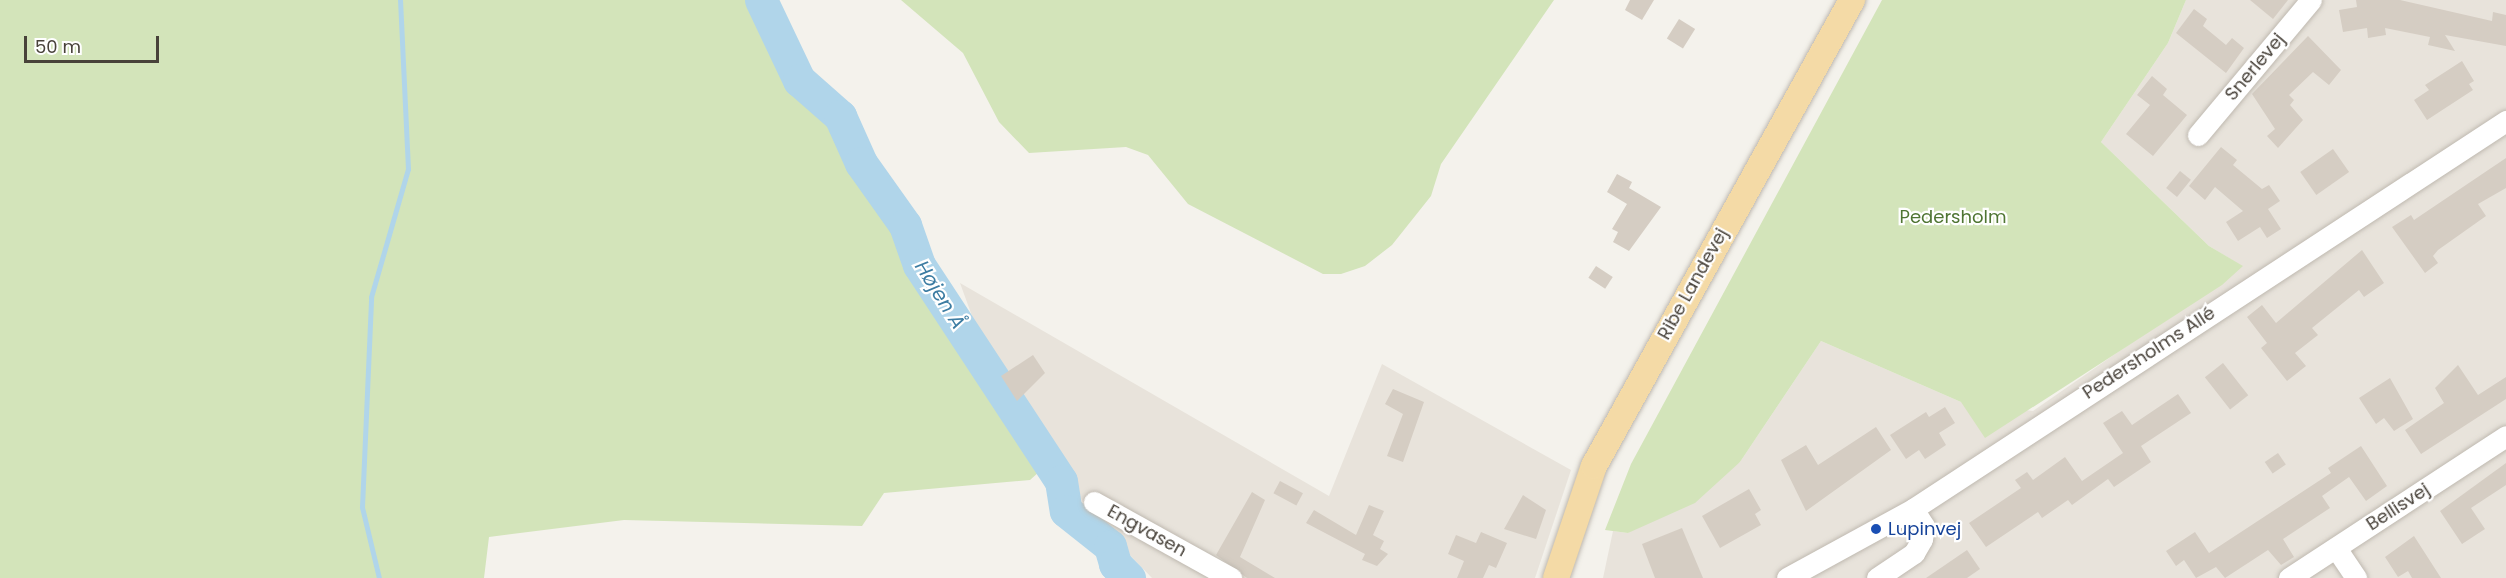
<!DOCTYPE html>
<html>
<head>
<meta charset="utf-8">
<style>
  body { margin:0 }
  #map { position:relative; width:2506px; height:578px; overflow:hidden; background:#f4f2ec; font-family:Poppins,sans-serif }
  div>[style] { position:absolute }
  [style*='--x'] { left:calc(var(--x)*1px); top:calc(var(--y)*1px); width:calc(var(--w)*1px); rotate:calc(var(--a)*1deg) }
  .residential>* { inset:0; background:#e8e3db }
  .green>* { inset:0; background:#d3e4ba }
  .stream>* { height:5px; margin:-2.5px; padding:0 2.5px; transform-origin:2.5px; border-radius:2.5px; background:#b0d5ea }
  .river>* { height:33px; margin:-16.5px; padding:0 16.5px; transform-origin:16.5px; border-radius:16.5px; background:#b0d5ea }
  .building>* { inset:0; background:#d5cdc3; transform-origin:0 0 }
  .roads { filter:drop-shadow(0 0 2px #bfb9b0) drop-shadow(0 0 2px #bfb9b0) }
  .minor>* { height:21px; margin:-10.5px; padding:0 10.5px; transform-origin:10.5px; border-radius:10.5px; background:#fff }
  .major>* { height:26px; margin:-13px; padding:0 13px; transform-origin:13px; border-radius:13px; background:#f4daa6 }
  .dots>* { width:16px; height:16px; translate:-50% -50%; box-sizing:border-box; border:3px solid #fff; border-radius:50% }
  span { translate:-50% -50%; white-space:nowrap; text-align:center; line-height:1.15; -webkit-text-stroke:4.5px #fff; paint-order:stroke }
  .street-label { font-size:18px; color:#48423a }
  .park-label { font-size:18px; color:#4f7533 }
  .transit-label { font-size:18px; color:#164399 }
  .left { translate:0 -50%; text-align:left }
  .water-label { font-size:20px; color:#3c7ca2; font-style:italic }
  .scale { position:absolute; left:24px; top:36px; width:135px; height:27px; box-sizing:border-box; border:3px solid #48423a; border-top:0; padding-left:8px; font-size:18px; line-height:21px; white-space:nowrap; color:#48423a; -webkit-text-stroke:4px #fff; paint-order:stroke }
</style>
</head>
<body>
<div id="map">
  <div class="residential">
    <div style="clip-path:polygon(2186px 0,2506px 0,2506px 578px,1603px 578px,1613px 531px,1628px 533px,1740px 462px,1821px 341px,1961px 402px,2033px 411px,2242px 266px,2209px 246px,2101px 142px,2168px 43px)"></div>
    <div style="clip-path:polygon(960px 283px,1329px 496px,1382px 364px,1571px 470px,1535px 578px,1152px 578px,1093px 517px,984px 349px)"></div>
  </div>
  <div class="green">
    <div style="clip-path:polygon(0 0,761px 0,799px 80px,840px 116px,861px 163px,904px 225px,919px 265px,1049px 463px,1030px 480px,884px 493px,862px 526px,624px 520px,489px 537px,484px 578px,0 578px)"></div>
    <div style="clip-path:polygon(901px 0,1554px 0,1441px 164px,1431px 196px,1392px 245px,1365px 266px,1341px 274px,1323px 274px,1188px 204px,1148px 155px,1126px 147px,1029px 153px,999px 122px,963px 53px)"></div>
    <div style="clip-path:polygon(1882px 0,2186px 0,2168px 43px,2101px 142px,2209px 246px,2243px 266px,2222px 285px,1985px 438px,1961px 402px,1821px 341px,1740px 462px,1695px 503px,1628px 533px,1605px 530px,1631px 464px)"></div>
  </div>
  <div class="stream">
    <div style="--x:379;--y:578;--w:73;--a:-103.5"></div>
    <div style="--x:362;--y:507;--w:210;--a:-87.5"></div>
    <div style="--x:371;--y:297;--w:133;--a:-73.9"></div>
    <div style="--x:408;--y:169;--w:169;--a:-92.7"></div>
  </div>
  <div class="river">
    <div style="--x:761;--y:0;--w:89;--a:64.6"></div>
    <div style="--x:799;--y:80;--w:55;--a:41.3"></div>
    <div style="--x:840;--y:116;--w:51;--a:65.9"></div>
    <div style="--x:861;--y:163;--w:76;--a:54.6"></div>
    <div style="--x:905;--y:225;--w:42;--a:70.7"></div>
    <div style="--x:919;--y:265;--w:258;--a:56.7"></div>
    <div style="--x:1061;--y:481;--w:30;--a:81"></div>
    <div style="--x:1066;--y:511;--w:56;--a:38.5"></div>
    <div style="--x:1110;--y:546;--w:19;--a:74"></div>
    <div style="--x:1115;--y:564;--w:20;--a:45"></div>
  </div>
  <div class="building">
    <div style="clip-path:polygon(1630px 0,1654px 0,1642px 20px,1625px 10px)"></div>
    <div style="clip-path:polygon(2250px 0,2288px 0,2273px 19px)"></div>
    <div style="clip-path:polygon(2356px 0,2400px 0,2492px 21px,2493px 12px,2506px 15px,2506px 46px,2445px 35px,2455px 51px,2428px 45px,2430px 37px,2385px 28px,2386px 35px,2368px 38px,2367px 28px,2343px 32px,2339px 10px,2357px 7px)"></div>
    <div style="clip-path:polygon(2194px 9px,2207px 19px,2203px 26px,2226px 45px,2232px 38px,2244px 48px,2226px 73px,2176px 33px)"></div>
    <div style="left:1679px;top:19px;width:19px;height:23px;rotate:32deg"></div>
    <div style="clip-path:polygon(2308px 36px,2341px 70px,2329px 85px,2313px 72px,2289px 95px,2294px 100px,2290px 105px,2303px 120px,2278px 148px,2267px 136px,2275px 129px,2252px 94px)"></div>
    <div style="clip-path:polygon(2462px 61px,2474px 81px,2469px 84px,2473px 90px,2427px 120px,2414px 100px,2429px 90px,2425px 85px)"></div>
    <div style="clip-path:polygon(2152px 76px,2167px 89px,2163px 95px,2187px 115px,2153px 156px,2126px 134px,2150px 105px,2137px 95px)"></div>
    <div style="clip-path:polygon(2221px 147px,2237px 160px,2233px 165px,2262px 189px,2269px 185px,2280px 201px,2268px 209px,2281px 229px,2267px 238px,2260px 227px,2238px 241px,2226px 222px,2243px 211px,2215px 187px,2205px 200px,2189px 186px)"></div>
    <div style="left:2333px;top:149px;width:28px;height:40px;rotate:55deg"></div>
    <div style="clip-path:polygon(2506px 158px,2506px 188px,2478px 204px,2486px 216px,2438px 250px,2433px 256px,2438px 263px,2425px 273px,2392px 227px,2411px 215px,2414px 220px)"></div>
    <div style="left:2180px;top:171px;width:14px;height:22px;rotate:39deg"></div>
    <div style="clip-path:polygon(1617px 174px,1632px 182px,1629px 188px,1661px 207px,1629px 251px,1613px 242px,1618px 232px,1612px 229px,1627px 204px,1607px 192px)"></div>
    <div style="clip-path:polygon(2362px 250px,2384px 283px,2364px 297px,2359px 290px,2312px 328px,2318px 335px,2295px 353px,2306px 366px,2287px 381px,2261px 348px,2267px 343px,2247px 317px,2262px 305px,2276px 323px)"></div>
    <div style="left:1596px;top:266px;width:20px;height:14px;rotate:33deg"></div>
    <div style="clip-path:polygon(1033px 355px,1045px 373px,1017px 401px,1001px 376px)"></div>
    <div style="left:2223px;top:363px;width:41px;height:23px;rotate:52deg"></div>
    <div style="clip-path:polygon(2458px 365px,2478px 395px,2506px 377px,2506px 399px,2421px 454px,2405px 430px,2444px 403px,2435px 388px)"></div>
    <div style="clip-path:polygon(2390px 378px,2413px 419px,2394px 431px,2384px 418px,2376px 424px,2359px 398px)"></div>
    <div style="clip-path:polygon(1393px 389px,1424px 402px,1403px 462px,1387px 456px,1403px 414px,1385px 404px)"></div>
    <div style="clip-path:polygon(2178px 394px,2191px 413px,2141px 446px,2151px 462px,2114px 487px,2108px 479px,2072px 505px,2068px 500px,2042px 518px,2038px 512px,1986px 547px,1969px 523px,2021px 488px,2015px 480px,2027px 472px,2033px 480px,2065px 457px,2082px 481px,2123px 453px,2103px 423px,2122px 411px,2132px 425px)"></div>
    <div style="clip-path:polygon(1945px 407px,1955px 423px,1939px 433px,1946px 445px,1925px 459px,1919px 450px,1906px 459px,1890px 435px,1926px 412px,1929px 417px)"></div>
    <div style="clip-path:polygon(1876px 427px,1891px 450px,1806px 511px,1781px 460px,1806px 445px,1818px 465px)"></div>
    <div style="clip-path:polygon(2361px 446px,2387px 486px,2366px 501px,2349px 477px,2322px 496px,2330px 508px,2283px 539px,2294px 557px,2281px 565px,2268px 550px,2225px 578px,2216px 567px,2196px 578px,2184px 560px,2176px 566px,2166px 551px,2195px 532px,2209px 553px,2331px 473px,2328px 468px)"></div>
    <div style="left:2278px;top:453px;width:14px;height:16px;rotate:56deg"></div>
    <div style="clip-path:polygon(2506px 463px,2506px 485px,2471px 508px,2485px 529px,2462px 544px,2440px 511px)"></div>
    <div style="left:1280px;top:481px;width:26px;height:14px;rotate:28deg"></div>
    <div style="clip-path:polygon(1749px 489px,1761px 510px,1755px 514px,1761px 525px,1720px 548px,1702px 516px)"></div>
    <div style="clip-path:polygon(1252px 492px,1265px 500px,1240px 557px,1275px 578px,1247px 578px,1216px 555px)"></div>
    <div style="clip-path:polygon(1523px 495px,1546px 510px,1536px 539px,1504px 529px)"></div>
    <div style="clip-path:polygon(1369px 505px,1384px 511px,1373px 535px,1384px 541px,1380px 549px,1388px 554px,1377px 566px,1362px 560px,1365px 554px,1306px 523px,1314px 510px,1356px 535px)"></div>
    <div style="clip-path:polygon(1682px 528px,1703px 578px,1655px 578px,1642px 544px)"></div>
    <div style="clip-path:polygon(1481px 532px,1507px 543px,1496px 568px,1489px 565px,1483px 578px,1457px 578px,1464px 561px,1448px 554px,1456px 535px,1476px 543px)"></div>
    <div style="clip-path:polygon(2414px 536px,2441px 578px,2412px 578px,2408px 571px,2398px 577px,2385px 557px)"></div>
    <div style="clip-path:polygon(1967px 550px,1980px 569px,1967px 578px,1926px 578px)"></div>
  </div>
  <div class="roads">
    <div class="minor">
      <div style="--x:2198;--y:135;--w:176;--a:-50.1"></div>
      <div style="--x:1094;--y:502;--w:157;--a:29"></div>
      <div style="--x:2336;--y:548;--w:36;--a:56"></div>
      <div style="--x:1787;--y:578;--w:144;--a:-28.7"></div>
      <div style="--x:1913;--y:509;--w:709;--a:-33.2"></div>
      <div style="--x:1877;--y:578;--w:45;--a:-34"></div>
      <div style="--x:1914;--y:553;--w:16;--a:-60"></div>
      <div style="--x:1922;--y:539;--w:13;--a:-81"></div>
      <div style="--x:1924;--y:526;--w:20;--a:-123"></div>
      <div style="--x:2289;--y:578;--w:259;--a:-33.2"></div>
    </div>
    <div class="major">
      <div style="--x:1556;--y:578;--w:118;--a:-71.3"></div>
      <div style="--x:1594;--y:466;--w:533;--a:-61.03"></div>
    </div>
  </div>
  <div class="dots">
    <div style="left:1876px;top:529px;background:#1a4fb4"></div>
  </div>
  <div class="street-label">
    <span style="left:2255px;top:67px;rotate:-50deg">Snerlevej</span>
    <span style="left:1693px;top:284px;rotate:-61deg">Ribe Landevej</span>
    <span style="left:2149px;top:353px;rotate:-33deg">Pedersholms Allé</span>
    <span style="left:2398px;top:507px;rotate:-33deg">Bellisvej</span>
    <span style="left:1147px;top:531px;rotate:29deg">Engvasen</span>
  </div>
  <div class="park-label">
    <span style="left:1953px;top:217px">Pedersholm</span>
  </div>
  <div class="transit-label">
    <span class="left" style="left:1888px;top:529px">Lupinvej</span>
  </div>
  <div class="water-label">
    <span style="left:940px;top:295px;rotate:58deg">Højen Å</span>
  </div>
  <div class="scale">50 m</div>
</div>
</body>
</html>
